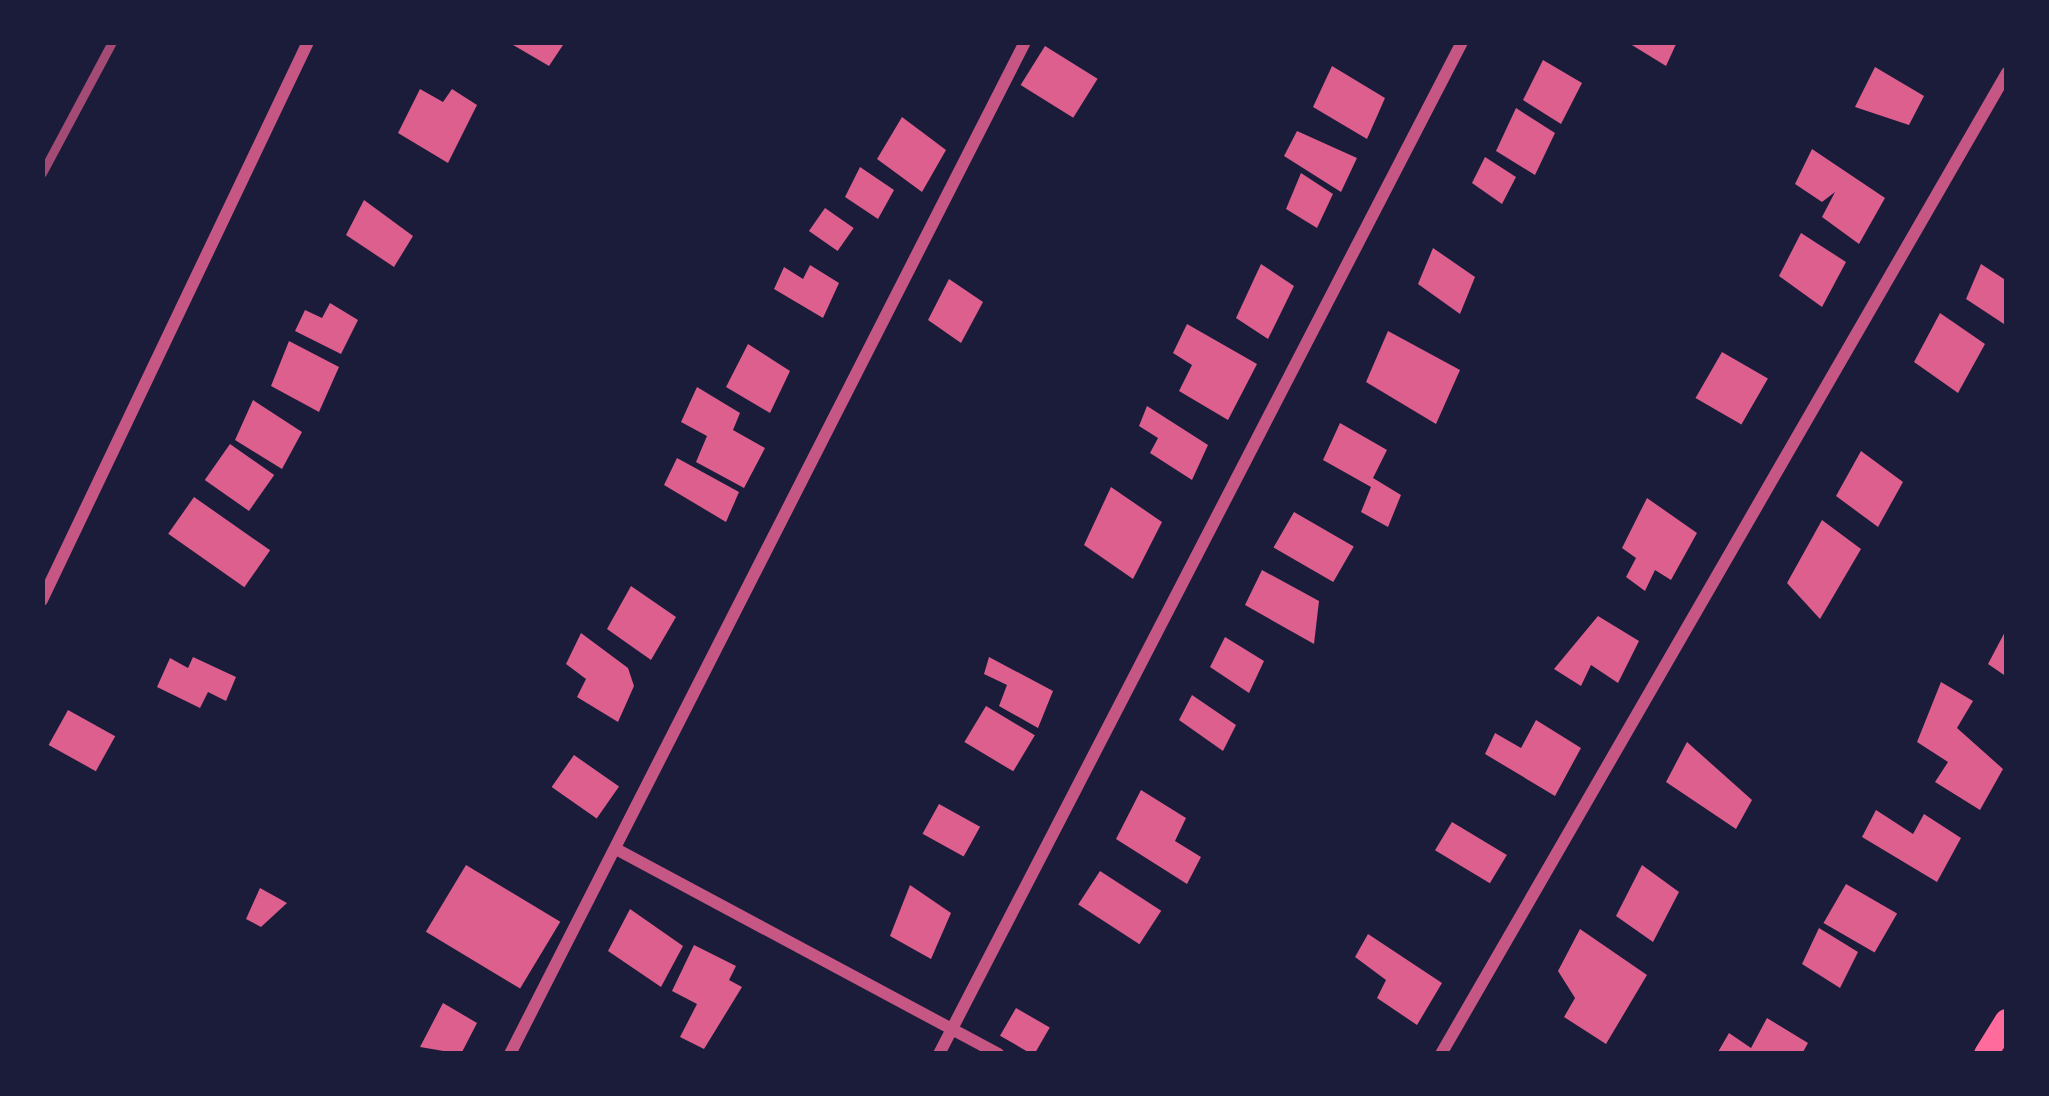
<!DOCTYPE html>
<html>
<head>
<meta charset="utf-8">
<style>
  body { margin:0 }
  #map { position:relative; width:2049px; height:1096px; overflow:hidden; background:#1b1b3a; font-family:Bitter,serif }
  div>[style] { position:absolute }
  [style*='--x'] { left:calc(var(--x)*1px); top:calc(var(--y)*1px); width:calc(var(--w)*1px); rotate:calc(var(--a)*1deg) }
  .building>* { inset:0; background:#dd5f8e; transform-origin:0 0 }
  .minor>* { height:12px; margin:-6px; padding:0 6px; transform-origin:6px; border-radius:6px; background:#c65784 }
  .secondary>* { height:24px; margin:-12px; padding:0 12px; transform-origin:12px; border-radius:12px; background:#ff6b9d }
  .rail>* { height:9px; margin:-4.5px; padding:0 4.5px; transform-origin:4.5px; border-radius:4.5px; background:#a44b75 }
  span { translate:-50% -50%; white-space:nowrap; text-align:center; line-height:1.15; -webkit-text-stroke:9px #1b1b3a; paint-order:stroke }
  .frame { position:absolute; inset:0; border:45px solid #1b1b3a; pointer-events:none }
</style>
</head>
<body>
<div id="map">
  <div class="building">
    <div style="clip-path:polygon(508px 42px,565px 42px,549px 66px)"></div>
    <div style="clip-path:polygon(1627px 42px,1677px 42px,1666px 66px)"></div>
    <div style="left:1045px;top:46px;width:62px;height:46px;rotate:32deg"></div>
    <div style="clip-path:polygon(1543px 60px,1582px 83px,1561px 124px,1523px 100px)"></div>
    <div style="clip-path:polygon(1332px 66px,1385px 98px,1367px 139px,1313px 107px)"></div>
    <div style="clip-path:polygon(1875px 67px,1924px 96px,1909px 125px,1855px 107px)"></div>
    <div style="clip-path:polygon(420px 89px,443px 102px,452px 89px,477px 105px,448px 163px,398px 133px)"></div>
    <div style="clip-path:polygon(1516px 108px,1555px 133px,1535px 175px,1496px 151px)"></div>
    <div style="clip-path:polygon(902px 117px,946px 150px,922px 192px,877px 159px)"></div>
    <div style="clip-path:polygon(1297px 131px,1357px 158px,1341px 192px,1284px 156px)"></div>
    <div style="clip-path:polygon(1812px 149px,1885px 198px,1859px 244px,1822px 217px,1835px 192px,1822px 202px,1795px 184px)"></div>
    <div style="clip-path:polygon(1485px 157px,1516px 177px,1502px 204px,1472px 183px)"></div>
    <div style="clip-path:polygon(860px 167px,894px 190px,878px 219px,845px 197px)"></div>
    <div style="clip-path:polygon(1301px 173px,1333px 194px,1317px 228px,1286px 209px)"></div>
    <div style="clip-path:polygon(364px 200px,413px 236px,394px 267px,346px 235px)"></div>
    <div style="left:825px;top:208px;width:35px;height:28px;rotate:35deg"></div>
    <div style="clip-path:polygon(1801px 233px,1846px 262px,1822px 307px,1779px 276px)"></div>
    <div style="clip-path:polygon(1433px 248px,1475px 277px,1460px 314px,1418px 284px)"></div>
    <div style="clip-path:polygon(1261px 264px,1294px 286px,1268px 339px,1236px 318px)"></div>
    <div style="clip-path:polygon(1981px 264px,2007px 281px,2007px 326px,1966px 299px)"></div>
    <div style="clip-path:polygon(810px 265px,839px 283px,823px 318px,774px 289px,784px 267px,803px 279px)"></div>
    <div style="clip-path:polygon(949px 279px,983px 302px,961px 343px,928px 320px)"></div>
    <div style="clip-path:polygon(330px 303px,358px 320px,341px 354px,295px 331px,305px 310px,322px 318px)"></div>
    <div style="clip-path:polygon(1940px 313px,1985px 344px,1958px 393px,1914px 362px)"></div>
    <div style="clip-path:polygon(1187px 324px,1257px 364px,1228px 420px,1179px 391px,1192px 365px,1173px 353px)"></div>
    <div style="clip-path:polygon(1388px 331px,1460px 370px,1436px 424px,1366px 382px)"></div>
    <div style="clip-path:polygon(289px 341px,339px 367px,319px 412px,271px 386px)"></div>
    <div style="clip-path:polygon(748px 344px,790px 371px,770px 413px,726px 387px)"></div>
    <div style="left:1722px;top:352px;width:53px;height:53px;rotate:30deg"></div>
    <div style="clip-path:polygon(697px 387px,740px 413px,733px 430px,765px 448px,744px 488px,696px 462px,707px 436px,681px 422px)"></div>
    <div style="clip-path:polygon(253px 400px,302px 432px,282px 469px,235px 440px)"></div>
    <div style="clip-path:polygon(1147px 406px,1208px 445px,1192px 480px,1150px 453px,1158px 438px,1139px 426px)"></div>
    <div style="clip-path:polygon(1340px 423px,1387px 450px,1373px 478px,1401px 495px,1388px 527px,1361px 512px,1371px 487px,1323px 460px)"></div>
    <div style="left:230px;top:444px;width:54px;height:44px;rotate:35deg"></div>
    <div style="clip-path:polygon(1861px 451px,1903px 482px,1878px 527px,1836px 496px)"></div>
    <div style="clip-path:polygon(677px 458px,739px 492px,726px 522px,664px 485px)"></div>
    <div style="clip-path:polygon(1111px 487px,1162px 522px,1133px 579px,1084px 545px)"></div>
    <div style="left:194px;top:497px;width:93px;height:45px;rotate:35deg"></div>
    <div style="clip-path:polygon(1647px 498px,1697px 533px,1671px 580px,1655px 570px,1645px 591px,1626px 577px,1636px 558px,1622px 548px)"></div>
    <div style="left:1294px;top:512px;width:69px;height:41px;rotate:30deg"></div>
    <div style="clip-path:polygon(1822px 520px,1861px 549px,1820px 619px,1787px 583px)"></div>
    <div style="clip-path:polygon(1262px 570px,1319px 601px,1314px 644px,1245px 605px)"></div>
    <div style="clip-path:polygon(631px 586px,676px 617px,651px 660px,607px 629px)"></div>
    <div style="clip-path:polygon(1598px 616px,1639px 641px,1618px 683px,1591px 665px,1581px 686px,1554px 669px)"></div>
    <div style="clip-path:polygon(2007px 628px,2007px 677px,1988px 664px)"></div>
    <div style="clip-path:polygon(581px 633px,628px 668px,634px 686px,618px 722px,577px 697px,586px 679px,566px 664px)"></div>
    <div style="clip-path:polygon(1225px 637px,1264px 661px,1249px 693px,1210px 667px)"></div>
    <div style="clip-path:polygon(193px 657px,236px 677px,226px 701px,208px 692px,200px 708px,157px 687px,170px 658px,188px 668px)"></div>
    <div style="clip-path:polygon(989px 657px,1053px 691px,1038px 728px,999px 706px,1007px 685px,984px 674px)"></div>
    <div style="clip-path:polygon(1941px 682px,1973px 701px,1957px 728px,2003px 769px,1980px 810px,1935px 782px,1948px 762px,1917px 742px)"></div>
    <div style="clip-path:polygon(1192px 695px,1236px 725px,1223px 751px,1179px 720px)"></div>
    <div style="left:986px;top:706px;width:57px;height:42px;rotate:31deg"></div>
    <div style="left:68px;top:710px;width:54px;height:40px;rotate:29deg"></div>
    <div style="clip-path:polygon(1536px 720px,1581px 748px,1555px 796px,1485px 754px,1495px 733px,1521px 748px)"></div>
    <div style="clip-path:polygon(1687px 742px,1752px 800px,1736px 829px,1666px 782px)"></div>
    <div style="left:574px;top:755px;width:55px;height:39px;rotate:35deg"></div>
    <div style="clip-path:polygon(1141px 790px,1186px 818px,1175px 841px,1201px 857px,1187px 884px,1116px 839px)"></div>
    <div style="left:939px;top:804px;width:47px;height:34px;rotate:29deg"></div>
    <div style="clip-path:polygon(1876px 810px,1913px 834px,1924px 814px,1961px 838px,1937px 882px,1862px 837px)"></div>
    <div style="left:1452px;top:822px;width:64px;height:33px;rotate:31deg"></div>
    <div style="left:466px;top:865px;width:110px;height:78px;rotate:31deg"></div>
    <div style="clip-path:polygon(1642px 865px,1679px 892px,1653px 942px,1616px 916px)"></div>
    <div style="left:1100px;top:871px;width:73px;height:40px;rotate:33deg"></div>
    <div style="left:1846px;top:884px;width:59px;height:45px;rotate:30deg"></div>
    <div style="clip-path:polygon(910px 885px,951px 913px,931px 959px,890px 936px)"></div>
    <div style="clip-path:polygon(260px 888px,287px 903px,261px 927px,246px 919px)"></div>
    <div style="clip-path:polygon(630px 909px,683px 946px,661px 987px,608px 951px)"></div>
    <div style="clip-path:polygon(1819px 928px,1858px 952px,1840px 988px,1802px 964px)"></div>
    <div style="clip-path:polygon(1580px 929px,1647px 975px,1606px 1044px,1564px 1017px,1575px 998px,1558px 971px)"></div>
    <div style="clip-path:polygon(1368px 934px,1442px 983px,1417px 1025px,1377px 998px,1386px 980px,1355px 957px)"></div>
    <div style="clip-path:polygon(694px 945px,736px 966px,729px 980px,742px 987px,704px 1049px,680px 1037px,697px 1004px,672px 991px)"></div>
    <div style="clip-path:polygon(443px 1003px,477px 1023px,461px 1054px,420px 1047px)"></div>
    <div style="left:1016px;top:1008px;width:39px;height:32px;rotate:30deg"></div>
    <div style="clip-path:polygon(1767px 1018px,1808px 1043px,1802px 1054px,1718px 1052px,1729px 1033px,1751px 1048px)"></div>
  </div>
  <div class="minor">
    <div style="--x:42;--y:600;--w:618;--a:-64.51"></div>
    <div style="--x:616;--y:849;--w:434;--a:28.2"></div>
    <div style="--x:510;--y:1054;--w:1136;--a:-63.03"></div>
    <div style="--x:939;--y:1054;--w:1139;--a:-62.67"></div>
    <div style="--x:1441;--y:1054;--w:1133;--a:-60.02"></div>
  </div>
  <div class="secondary">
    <div style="--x:1986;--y:1054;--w:39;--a:-58"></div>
  </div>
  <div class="rail">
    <div style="--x:42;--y:173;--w:149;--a:-61.9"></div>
  </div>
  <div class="frame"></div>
</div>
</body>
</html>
